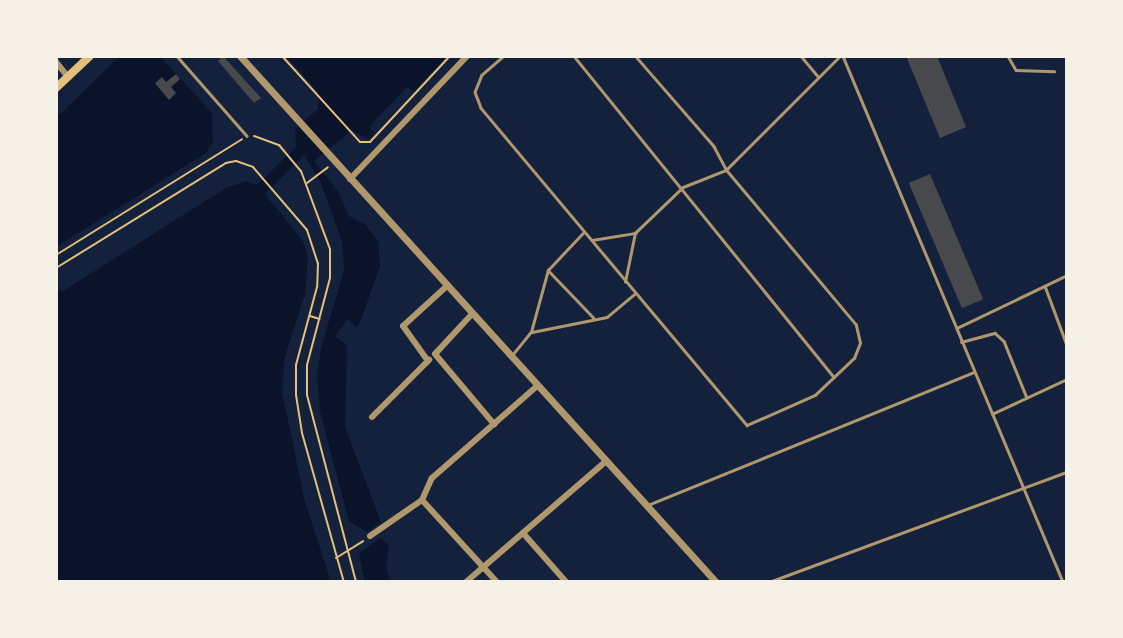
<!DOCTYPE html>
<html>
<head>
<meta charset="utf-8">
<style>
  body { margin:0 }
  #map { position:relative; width:1123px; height:638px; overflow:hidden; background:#14213d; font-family:"PT Sans Narrow",sans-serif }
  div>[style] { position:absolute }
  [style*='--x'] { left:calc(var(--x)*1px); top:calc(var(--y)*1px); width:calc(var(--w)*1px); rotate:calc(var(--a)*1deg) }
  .water>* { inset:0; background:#0b132b }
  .building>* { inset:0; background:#48494c; transform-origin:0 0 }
  .path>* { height:2px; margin:-1px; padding:0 1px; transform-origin:1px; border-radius:1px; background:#e5c07b }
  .service>* { height:2.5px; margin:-1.25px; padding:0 1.25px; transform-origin:1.25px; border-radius:1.25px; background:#b1986c }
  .minor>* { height:6px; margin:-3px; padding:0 3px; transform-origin:3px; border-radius:3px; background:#b1986c }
  .tertiary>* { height:7px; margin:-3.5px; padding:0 3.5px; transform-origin:3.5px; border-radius:3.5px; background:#b1986c }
  .secondary>* { height:8px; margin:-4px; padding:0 4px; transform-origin:4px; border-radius:4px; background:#e5c07b }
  span { translate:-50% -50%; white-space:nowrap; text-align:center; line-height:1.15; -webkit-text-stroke:5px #f6f1e7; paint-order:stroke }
  .frame { position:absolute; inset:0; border:58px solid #f6f1e7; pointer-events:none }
</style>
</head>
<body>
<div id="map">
  <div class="water">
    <div style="clip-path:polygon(120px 56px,160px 56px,212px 113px,213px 142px,206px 153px,56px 247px,56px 118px)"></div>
    <div style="clip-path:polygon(286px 56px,447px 56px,414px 91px,407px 87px,369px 127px,374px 132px,368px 139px,352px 130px,314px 161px,337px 190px,349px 216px,366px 225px,378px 241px,380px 266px,362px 317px,357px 328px,348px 319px,335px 336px,347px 346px,345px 427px,381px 522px,367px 532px,349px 522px,320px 411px,317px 377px,321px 347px,344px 271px,342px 241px,320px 181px,304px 155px,265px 194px,303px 241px,308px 256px,305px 294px,284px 360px,282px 391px,304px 498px,331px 582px,56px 582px,56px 289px,63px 291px,226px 188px,246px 181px,257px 185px,296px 147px,295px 129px,318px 109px,318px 92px)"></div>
    <div style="clip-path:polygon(380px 538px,389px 545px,386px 567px,390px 582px,365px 582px,359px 554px)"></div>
  </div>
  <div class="building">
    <div style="clip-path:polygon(223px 56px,261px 98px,254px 103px,218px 61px)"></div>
    <div style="clip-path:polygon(906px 56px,937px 56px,966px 127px,940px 138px)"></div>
    <div style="clip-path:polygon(176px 74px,180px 79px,171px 87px,176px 93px,169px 100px,155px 83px,162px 77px,166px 82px)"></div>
    <div style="left:930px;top:174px;width:136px;height:23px;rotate:67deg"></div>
  </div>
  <div class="path">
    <div style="--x:282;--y:56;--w:116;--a:47.8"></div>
    <div style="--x:360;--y:142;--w:10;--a:0"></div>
    <div style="--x:370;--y:142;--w:117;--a:-47.1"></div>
    <div style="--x:254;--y:136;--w:27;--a:20"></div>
    <div style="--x:279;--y:145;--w:34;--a:50"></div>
    <div style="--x:301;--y:171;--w:83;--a:69.6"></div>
    <div style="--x:330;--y:249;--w:29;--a:90"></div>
    <div style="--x:330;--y:278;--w:90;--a:104.8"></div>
    <div style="--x:307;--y:365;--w:30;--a:90"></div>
    <div style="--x:307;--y:395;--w:193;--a:75.3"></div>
    <div style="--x:307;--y:183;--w:26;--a:-37"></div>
    <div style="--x:56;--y:255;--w:219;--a:-31.9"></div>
    <div style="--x:56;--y:268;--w:200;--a:-31.7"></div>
    <div style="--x:226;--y:163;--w:10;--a:-11"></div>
    <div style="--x:236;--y:161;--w:18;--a:19"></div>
    <div style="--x:253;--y:167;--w:83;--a:49.4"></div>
    <div style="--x:307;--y:230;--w:35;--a:72"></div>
    <div style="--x:318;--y:263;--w:24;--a:92"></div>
    <div style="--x:317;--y:287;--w:81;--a:105.1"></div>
    <div style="--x:296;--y:365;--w:30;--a:90"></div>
    <div style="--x:296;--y:395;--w:38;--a:81"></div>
    <div style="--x:302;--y:433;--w:155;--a:74.3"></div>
    <div style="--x:310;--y:316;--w:10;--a:17"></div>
    <div style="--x:336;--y:558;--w:32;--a:-32"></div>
  </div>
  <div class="service">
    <div style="--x:177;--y:56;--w:106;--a:48.8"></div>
    <div style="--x:504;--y:56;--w:29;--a:139"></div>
    <div style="--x:482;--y:75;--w:18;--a:112"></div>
    <div style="--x:475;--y:92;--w:17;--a:69"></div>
    <div style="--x:481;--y:108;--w:414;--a:50"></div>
    <div style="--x:747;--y:425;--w:74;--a:-23.8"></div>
    <div style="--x:815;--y:395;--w:54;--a:-43.5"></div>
    <div style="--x:854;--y:358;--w:16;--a:-68"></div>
    <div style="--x:860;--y:343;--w:18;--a:-103"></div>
    <div style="--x:856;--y:325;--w:202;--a:-130"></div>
    <div style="--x:726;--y:170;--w:26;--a:-118"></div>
    <div style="--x:714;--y:147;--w:121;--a:-131"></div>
    <div style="--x:574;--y:56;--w:413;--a:51"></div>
    <div style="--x:801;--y:56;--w:26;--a:50"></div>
    <div style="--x:843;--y:56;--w:570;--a:67.3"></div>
    <div style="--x:1008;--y:56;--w:16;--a:60"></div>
    <div style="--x:1016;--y:70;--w:38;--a:2"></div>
    <div style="--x:592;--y:240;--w:44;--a:-9.2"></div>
    <div style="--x:635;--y:233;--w:66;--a:-43.8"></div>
    <div style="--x:683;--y:187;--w:46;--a:-21.6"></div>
    <div style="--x:726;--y:170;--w:161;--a:-45"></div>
    <div style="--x:548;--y:270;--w:66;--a:46.2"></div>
    <div style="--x:625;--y:282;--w:50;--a:-78.5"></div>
    <div style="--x:1045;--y:286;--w:63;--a:69.6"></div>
    <div style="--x:957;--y:328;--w:122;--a:-25.7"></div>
    <div style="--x:532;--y:332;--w:76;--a:-11.3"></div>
    <div style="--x:607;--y:317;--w:35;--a:-40"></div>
    <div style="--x:961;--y:342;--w:35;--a:-15"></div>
    <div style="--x:995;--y:333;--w:12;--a:42"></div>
    <div style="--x:1004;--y:341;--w:61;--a:68"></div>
    <div style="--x:513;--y:354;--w:28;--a:-51"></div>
    <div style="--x:531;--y:332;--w:64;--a:-74.7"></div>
    <div style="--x:548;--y:270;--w:51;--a:-46.6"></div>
    <div style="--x:992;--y:414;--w:83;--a:-25"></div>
    <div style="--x:648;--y:505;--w:352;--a:-22.2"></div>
    <div style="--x:769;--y:582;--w:318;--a:-20.3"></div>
  </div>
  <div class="minor">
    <div style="--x:56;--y:62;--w:19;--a:51"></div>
    <div style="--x:350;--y:179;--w:170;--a:-46.4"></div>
    <div style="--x:472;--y:314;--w:54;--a:132.8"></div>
    <div style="--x:435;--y:354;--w:92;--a:49.9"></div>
    <div style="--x:428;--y:361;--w:43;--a:-125.5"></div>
    <div style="--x:403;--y:326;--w:59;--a:-42.3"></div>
    <div style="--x:372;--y:417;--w:81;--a:-45"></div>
    <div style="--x:422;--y:500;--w:111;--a:47.6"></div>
    <div style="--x:523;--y:533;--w:65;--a:48.7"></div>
    <div style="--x:370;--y:536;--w:63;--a:-34.7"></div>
    <div style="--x:422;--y:500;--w:24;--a:-66"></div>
    <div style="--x:432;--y:478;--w:140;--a:-41.2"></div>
    <div style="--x:466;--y:582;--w:185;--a:-40.8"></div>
  </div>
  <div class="tertiary">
    <div style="--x:240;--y:56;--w:709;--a:47.86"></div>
  </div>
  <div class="secondary">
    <div style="--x:56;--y:88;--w:47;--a:-43.3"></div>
  </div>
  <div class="frame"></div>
</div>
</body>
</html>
